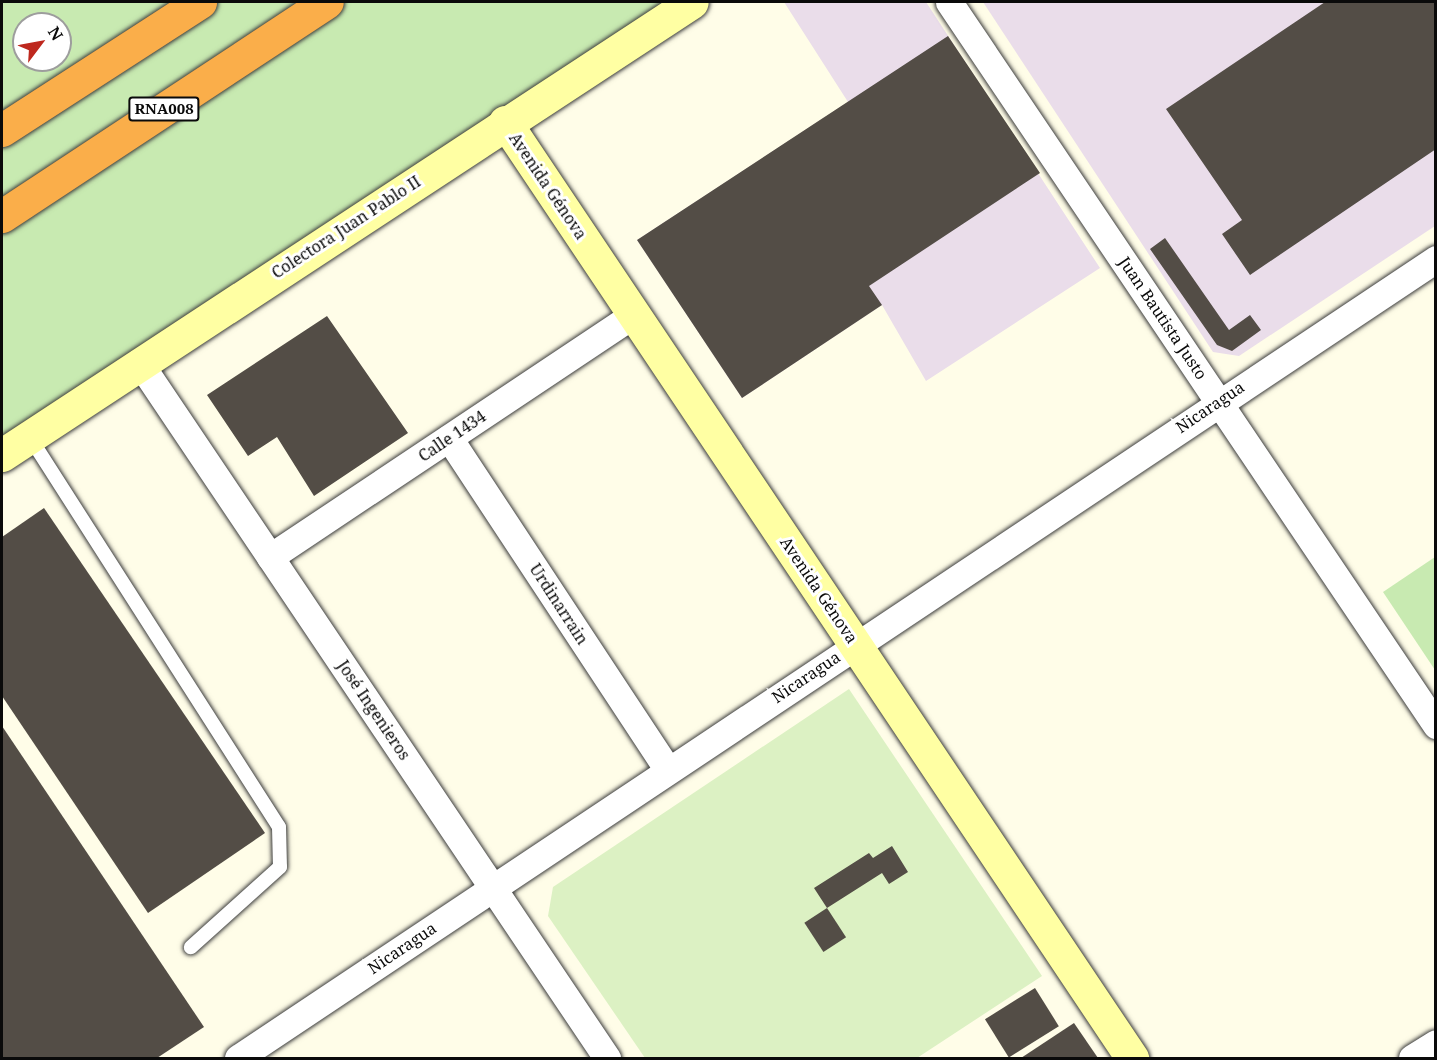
<!DOCTYPE html>
<html>
<head>
<meta charset="utf-8">
<style>
  body { margin:0 }
  #map { position:relative; width:1437px; height:1060px; overflow:hidden; background:#fffde8; font-family:"Noto Serif",serif }
  div>[style] { position:absolute }
  [style*='--x'] { left:calc(var(--x)*1px); top:calc(var(--y)*1px); width:calc(var(--w)*1px); rotate:calc(var(--a)*1deg) }
  .industrial>* { inset:0; background:#eaddea }
  .green>* { inset:0; background:#c8eab1 }
  .pitch>* { inset:0; background:#dcf1c3 }
  .building>* { inset:0; background:#534d46; transform-origin:0 0 }
  .roads { filter:drop-shadow(0 0 2px #3d3d3d) drop-shadow(0 0 2px #3d3d3d) }
  .lane>* { height:14px; margin:-7px; padding:0 7px; transform-origin:7px; border-radius:7px; background:#fff }
  .street>* { height:27px; margin:-13.5px; padding:0 13.5px; transform-origin:13.5px; border-radius:13.5px; background:#fff }
  .secondary>* { height:33px; margin:-16.5px; padding:0 16.5px; transform-origin:16.5px; border-radius:16.5px; background:#ffffa3 }
  .highway>* { height:33px; margin:-16.5px; padding:0 16.5px; transform-origin:16.5px; border-radius:16.5px; background:#faae4a }
  span { translate:-50% -50%; white-space:nowrap; text-align:center; line-height:1.15; -webkit-text-stroke:6px #fff; paint-order:stroke }
  .shield-label span { padding:2px 4px; background:#fff; border:2px solid; border-radius:4px; -webkit-text-stroke-width:0 }
  .shield-label { font-size:15px; color:#0a0a0a; font-weight:700 }
  .street-label { font-size:16px; color:#0a0a0a }
  .frame { position:absolute; inset:0; border:3px solid #0a0a0a; pointer-events:none }
  .north { position:absolute; left:12px; top:12px; width:60px; height:60px; box-sizing:border-box; background:#fff; border:2px solid #9d9d9d; border-radius:50%; rotate:58deg; font-size:16px; font-weight:700; line-height:24px; text-align:center; color:#0a0a0a }
  .north::after { content:''; display:block; margin:auto; width:21px; height:27px; background:#be281e; clip-path:polygon(50% 0,100% 100%,50% 72%,0 100%) }
</style>
</head>
<body>
<div id="map">
  <div class="industrial">
    <div style="clip-path:polygon(784px 2px,926px 2px,1100px 268px,926px 381px,882px 305px,742px 398px,637px 240px,848px 102px)"></div>
    <div style="clip-path:polygon(983px 2px,1435px 2px,1435px 226px,1239px 356px,1213px 352px)"></div>
  </div>
  <div class="green">
    <div style="clip-path:polygon(evenodd,2px 2px,692px 2px,2px 455px,2px 2px,24px 24px,60px 24px,60px 60px,24px 60px,24px 24px)"></div>
    <div style="clip-path:polygon(1435px 557px,1435px 670px,1383px 592px)"></div>
  </div>
  <div class="pitch">
    <div style="clip-path:polygon(849px 689px,1042px 976px,917px 1058px,645px 1058px,548px 916px,553px 887px)"></div>
  </div>
  <div class="building">
    <div style="clip-path:polygon(1325px 2px,1436px 2px,1436px 149px,1250px 275px,1222px 234px,1242px 220px,1166px 109px)"></div>
    <div style="clip-path:polygon(948px 36px,1040px 173px,869px 286px,882px 305px,742px 398px,637px 240px)"></div>
    <div style="clip-path:polygon(1165px 238px,1229px 330px,1250px 315px,1261px 330px,1232px 351px,1217px 345px,1150px 249px)"></div>
    <div style="clip-path:polygon(327px 316px,408px 433px,314px 496px,277px 437px,248px 456px,207px 395px)"></div>
    <div style="clip-path:polygon(44px 508px,265px 833px,148px 913px,2px 696px,2px 537px)"></div>
    <div style="clip-path:polygon(2px 726px,204px 1027px,157px 1058px,2px 1058px)"></div>
    <div style="clip-path:polygon(892px 846px,908px 872px,889px 884px,882px 873px,827px 908px,814px 888px,869px 853px,873px 858px)"></div>
    <div style="left:827px;top:908px;width:35px;height:27px;rotate:57deg"></div>
    <div style="left:1035px;top:988px;width:45px;height:59px;rotate:58deg"></div>
    <div style="clip-path:polygon(1074px 1023px,1098px 1058px,1021px 1058px)"></div>
  </div>
  <div class="roads">
    <div class="lane">
      <div style="--x:29;--y:436;--w:464;--a:57.4"></div>
      <div style="--x:279;--y:827;--w:40;--a:88.6"></div>
      <div style="--x:280;--y:867;--w:120;--a:138"></div>
    </div>
    <div class="street">
      <div style="--x:949;--y:2;--w:872;--a:56.04"></div>
      <div style="--x:139;--y:362;--w:839;--a:56.08"></div>
      <div style="--x:449;--y:438;--w:398;--a:56.6"></div>
      <div style="--x:270;--y:557;--w:438;--a:-33.7"></div>
      <div style="--x:238;--y:1058;--w:1440;--a:-33.7"></div>
      <div style="--x:1412;--y:1058;--w:28;--a:-32"></div>
    </div>
    <div class="secondary">
      <div style="--x:505;--y:122;--w:1127;--a:56.18"></div>
      <div style="--x:2;--y:455;--w:825;--a:-33.29"></div>
    </div>
    <div class="highway">
      <div style="--x:2;--y:130;--w:236;--a:-32.9"></div>
      <div style="--x:2;--y:216;--w:389;--a:-33.4"></div>
    </div>
  </div>
  <div class="shield-label">
    <span style="left:164px;top:109px">RNA008</span>
  </div>
  <div class="street-label">
    <span style="left:548px;top:186px;rotate:56deg">Avenida Génova</span>
    <span style="left:346px;top:227px;rotate:-33deg">Colectora Juan Pablo II</span>
    <span style="left:1163px;top:318px;rotate:56deg">Juan Bautista Justo</span>
    <span style="left:1210px;top:407px;rotate:-34deg">Nicaragua</span>
    <span style="left:452px;top:436px;rotate:-34deg">Calle 1434</span>
    <span style="left:819px;top:590px;rotate:56deg">Avenida Génova</span>
    <span style="left:559px;top:604px;rotate:57deg">Urdinarrain</span>
    <span style="left:806px;top:677px;rotate:-34deg">Nicaragua</span>
    <span style="left:374px;top:710px;rotate:56deg">José Ingenieros</span>
    <span style="left:402px;top:948px;rotate:-34deg">Nicaragua</span>
  </div>
  <div class="frame"></div>
  <div class="north">N</div>
</div>
</body>
</html>
